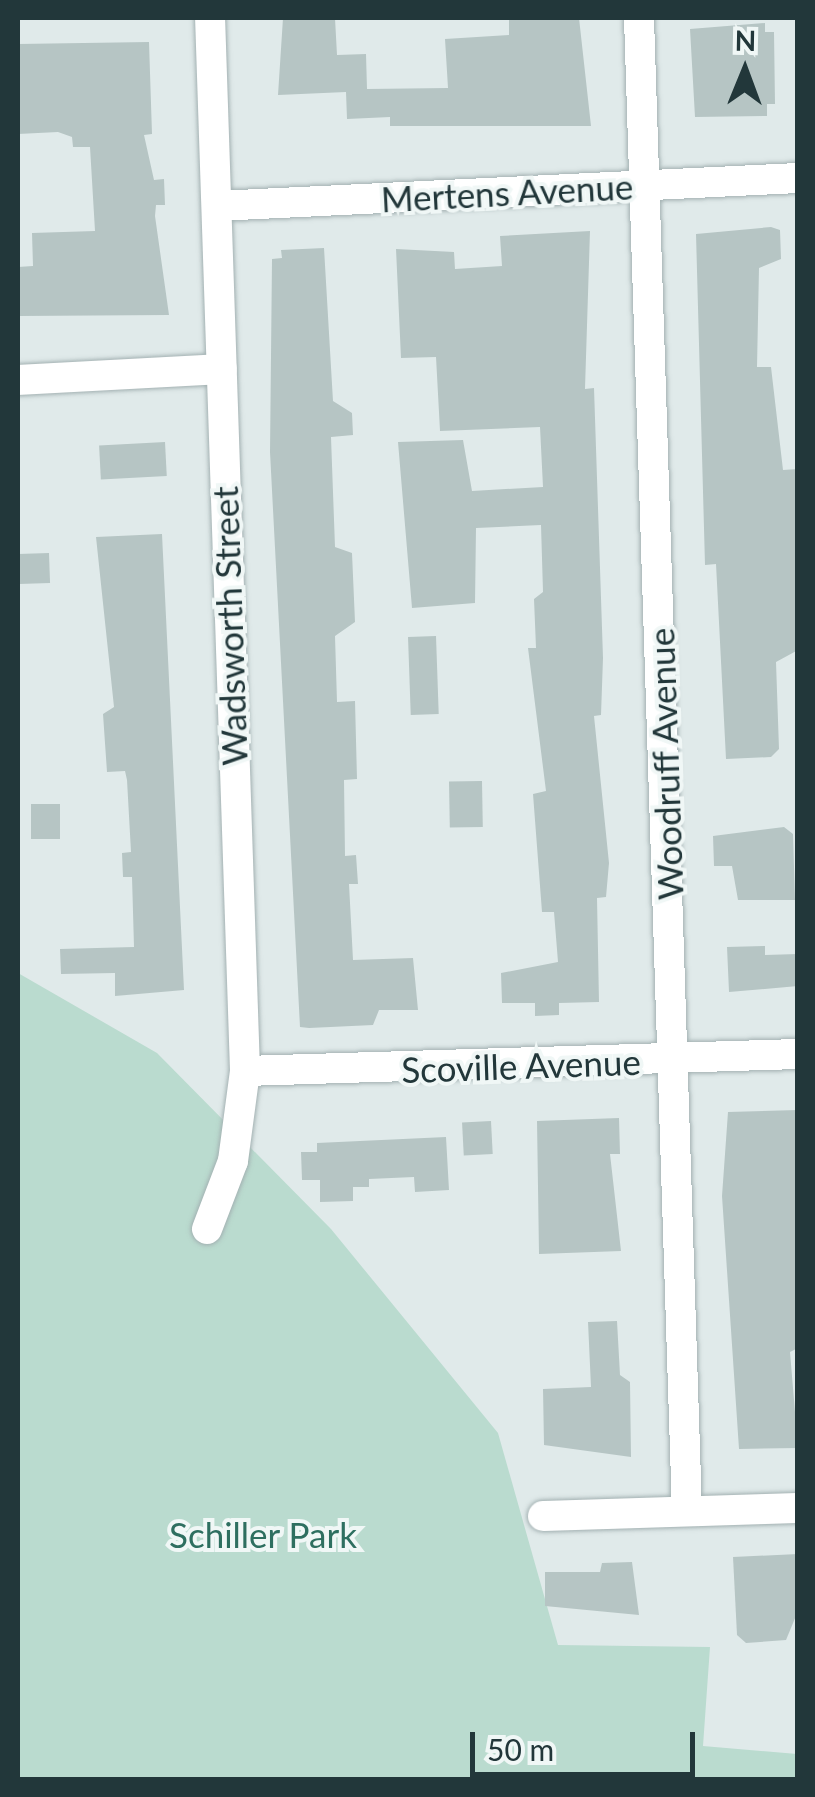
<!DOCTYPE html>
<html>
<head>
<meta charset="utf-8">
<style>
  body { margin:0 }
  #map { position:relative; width:815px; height:1797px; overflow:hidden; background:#e0eaea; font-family:Lato,sans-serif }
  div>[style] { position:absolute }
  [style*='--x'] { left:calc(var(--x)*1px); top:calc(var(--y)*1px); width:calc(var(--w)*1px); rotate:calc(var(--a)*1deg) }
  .green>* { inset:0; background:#badbcf }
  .building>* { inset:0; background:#b6c5c4; transform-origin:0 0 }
  .roads { filter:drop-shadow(0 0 2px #a3b1b2) drop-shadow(0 0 2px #a3b1b2) }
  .street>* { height:30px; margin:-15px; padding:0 15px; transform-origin:15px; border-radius:15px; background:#fff }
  span { translate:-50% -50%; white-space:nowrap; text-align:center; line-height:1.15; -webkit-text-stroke:8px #f0f7f6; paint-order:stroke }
  .street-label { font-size:35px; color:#22373a }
  .park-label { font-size:35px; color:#2e6f60 }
  .frame { position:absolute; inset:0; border:20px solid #22373a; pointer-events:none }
  .north { position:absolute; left:695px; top:20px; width:100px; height:100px; -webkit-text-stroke:8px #f0f7f6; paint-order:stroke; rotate:1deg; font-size:28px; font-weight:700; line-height:40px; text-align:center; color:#22373a }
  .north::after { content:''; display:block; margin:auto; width:35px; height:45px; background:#22373a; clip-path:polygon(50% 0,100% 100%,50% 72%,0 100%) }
  .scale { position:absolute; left:470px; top:1732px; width:225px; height:45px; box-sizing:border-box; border:5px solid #22373a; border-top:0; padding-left:12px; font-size:30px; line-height:35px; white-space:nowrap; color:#22373a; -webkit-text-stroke:8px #f0f7f6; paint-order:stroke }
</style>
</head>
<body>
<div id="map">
  <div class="green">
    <div style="clip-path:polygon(18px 973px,157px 1053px,331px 1229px,498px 1433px,558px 1645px,710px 1647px,703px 1746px,797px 1754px,797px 1779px,18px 1779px)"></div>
  </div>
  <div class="building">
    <div style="clip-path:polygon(283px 18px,335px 18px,337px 55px,366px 54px,367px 89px,448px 88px,445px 39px,509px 35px,509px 18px,579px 18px,591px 126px,390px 126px,390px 117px,347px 119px,346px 92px,278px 95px)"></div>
    <div style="clip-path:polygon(765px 23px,765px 32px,774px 32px,775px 104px,767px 104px,767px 116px,695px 117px,690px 29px)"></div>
    <div style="clip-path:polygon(149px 42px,152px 134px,144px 135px,154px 180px,164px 179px,165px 205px,156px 205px,155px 216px,169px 315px,18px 316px,18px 267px,33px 266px,32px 233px,95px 231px,90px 147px,73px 147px,72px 137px,58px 132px,18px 134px,18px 44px)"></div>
    <div style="clip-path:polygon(771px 227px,780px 230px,781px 259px,759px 268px,757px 367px,771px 367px,783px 470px,798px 469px,798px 650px,776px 662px,779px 749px,771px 757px,726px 759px,716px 564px,705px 565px,696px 234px)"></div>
    <div style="clip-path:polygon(590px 231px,585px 389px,594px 388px,603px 658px,601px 715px,594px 716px,609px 863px,606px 897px,597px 898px,599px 1002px,559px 1003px,559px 1015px,535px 1016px,535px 1003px,502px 1003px,501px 973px,558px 962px,554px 912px,542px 912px,533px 794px,546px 791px,528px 648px,536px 648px,534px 599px,543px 592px,541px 525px,476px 528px,475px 603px,412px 608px,398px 442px,463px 440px,472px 491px,543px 487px,540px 427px,440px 431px,436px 357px,401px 358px,396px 249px,454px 252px,455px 269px,502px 266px,500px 236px)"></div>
    <div style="clip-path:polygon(324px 248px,333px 401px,352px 413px,353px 435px,331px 437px,335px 547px,352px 553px,355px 622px,335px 636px,337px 702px,355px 701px,357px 779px,344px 780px,345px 856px,356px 855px,358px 884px,349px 884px,353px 960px,413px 958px,418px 1010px,379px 1010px,373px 1025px,309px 1028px,300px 1027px,270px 452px,272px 259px,282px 258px,281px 250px)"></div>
    <div style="left:165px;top:442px;width:34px;height:66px;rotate:87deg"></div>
    <div style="clip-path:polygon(162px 534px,184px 990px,115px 996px,115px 973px,61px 974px,60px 949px,134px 947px,132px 877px,123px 877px,122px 853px,131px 852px,127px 780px,125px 771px,107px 772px,103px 714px,114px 707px,96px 537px)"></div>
    <div style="left:49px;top:553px;width:30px;height:31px;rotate:88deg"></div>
    <div style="left:436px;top:636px;width:78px;height:28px;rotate:88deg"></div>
    <div style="left:482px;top:781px;width:46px;height:33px;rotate:89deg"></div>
    <div style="left:31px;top:804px;width:29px;height:35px"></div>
    <div style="clip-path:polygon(784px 827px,793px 834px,795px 900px,738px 900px,732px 866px,714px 866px,713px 836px)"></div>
    <div style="clip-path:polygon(765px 946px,765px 955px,798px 954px,798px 986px,729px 992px,727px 947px)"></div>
    <div style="clip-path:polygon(798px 1110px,798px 1348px,790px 1352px,798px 1448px,739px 1449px,722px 1196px,728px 1112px)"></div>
    <div style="clip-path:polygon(619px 1118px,620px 1154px,610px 1154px,621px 1251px,539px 1254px,537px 1121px)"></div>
    <div style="left:491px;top:1121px;width:33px;height:29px;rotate:87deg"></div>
    <div style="clip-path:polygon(446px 1137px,449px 1190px,415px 1192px,414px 1177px,369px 1179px,369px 1187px,353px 1187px,353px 1201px,320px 1202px,320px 1180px,302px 1180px,301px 1152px,317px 1152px,317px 1143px)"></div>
    <div style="clip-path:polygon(617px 1321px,620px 1375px,630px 1382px,631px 1457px,544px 1445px,543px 1389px,591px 1387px,588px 1322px)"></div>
    <div style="clip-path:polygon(798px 1554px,798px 1611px,786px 1640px,746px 1643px,737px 1635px,733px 1557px)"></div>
    <div style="clip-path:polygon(632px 1562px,639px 1615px,545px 1606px,545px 1572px,600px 1572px,602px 1563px)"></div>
  </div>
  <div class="roads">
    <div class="street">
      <div style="--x:639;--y:18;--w:1494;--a:88.16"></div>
      <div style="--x:217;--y:206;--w:582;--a:-2.76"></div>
      <div style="--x:18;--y:380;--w:204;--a:-3.1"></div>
      <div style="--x:245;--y:1071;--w:553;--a:-1.76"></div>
      <div style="--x:207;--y:1229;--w:73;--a:-69.1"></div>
      <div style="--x:233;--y:1161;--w:91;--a:-82.4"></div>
      <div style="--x:245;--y:1071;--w:1054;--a:-91.9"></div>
      <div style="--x:543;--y:1516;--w:255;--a:-1.8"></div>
    </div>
  </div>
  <div class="street-label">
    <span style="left:507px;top:192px;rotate:-3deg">Mertens Avenue</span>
    <span style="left:229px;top:626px;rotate:-92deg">Wadsworth Street</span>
    <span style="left:665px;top:764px;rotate:-92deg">Woodruff Avenue</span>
    <span style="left:521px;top:1065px;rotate:-2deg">Scoville Avenue</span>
  </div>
  <div class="park-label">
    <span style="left:263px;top:1534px">Schiller Park</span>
  </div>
  <div class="frame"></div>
  <div class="north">N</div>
  <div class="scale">50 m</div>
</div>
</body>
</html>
